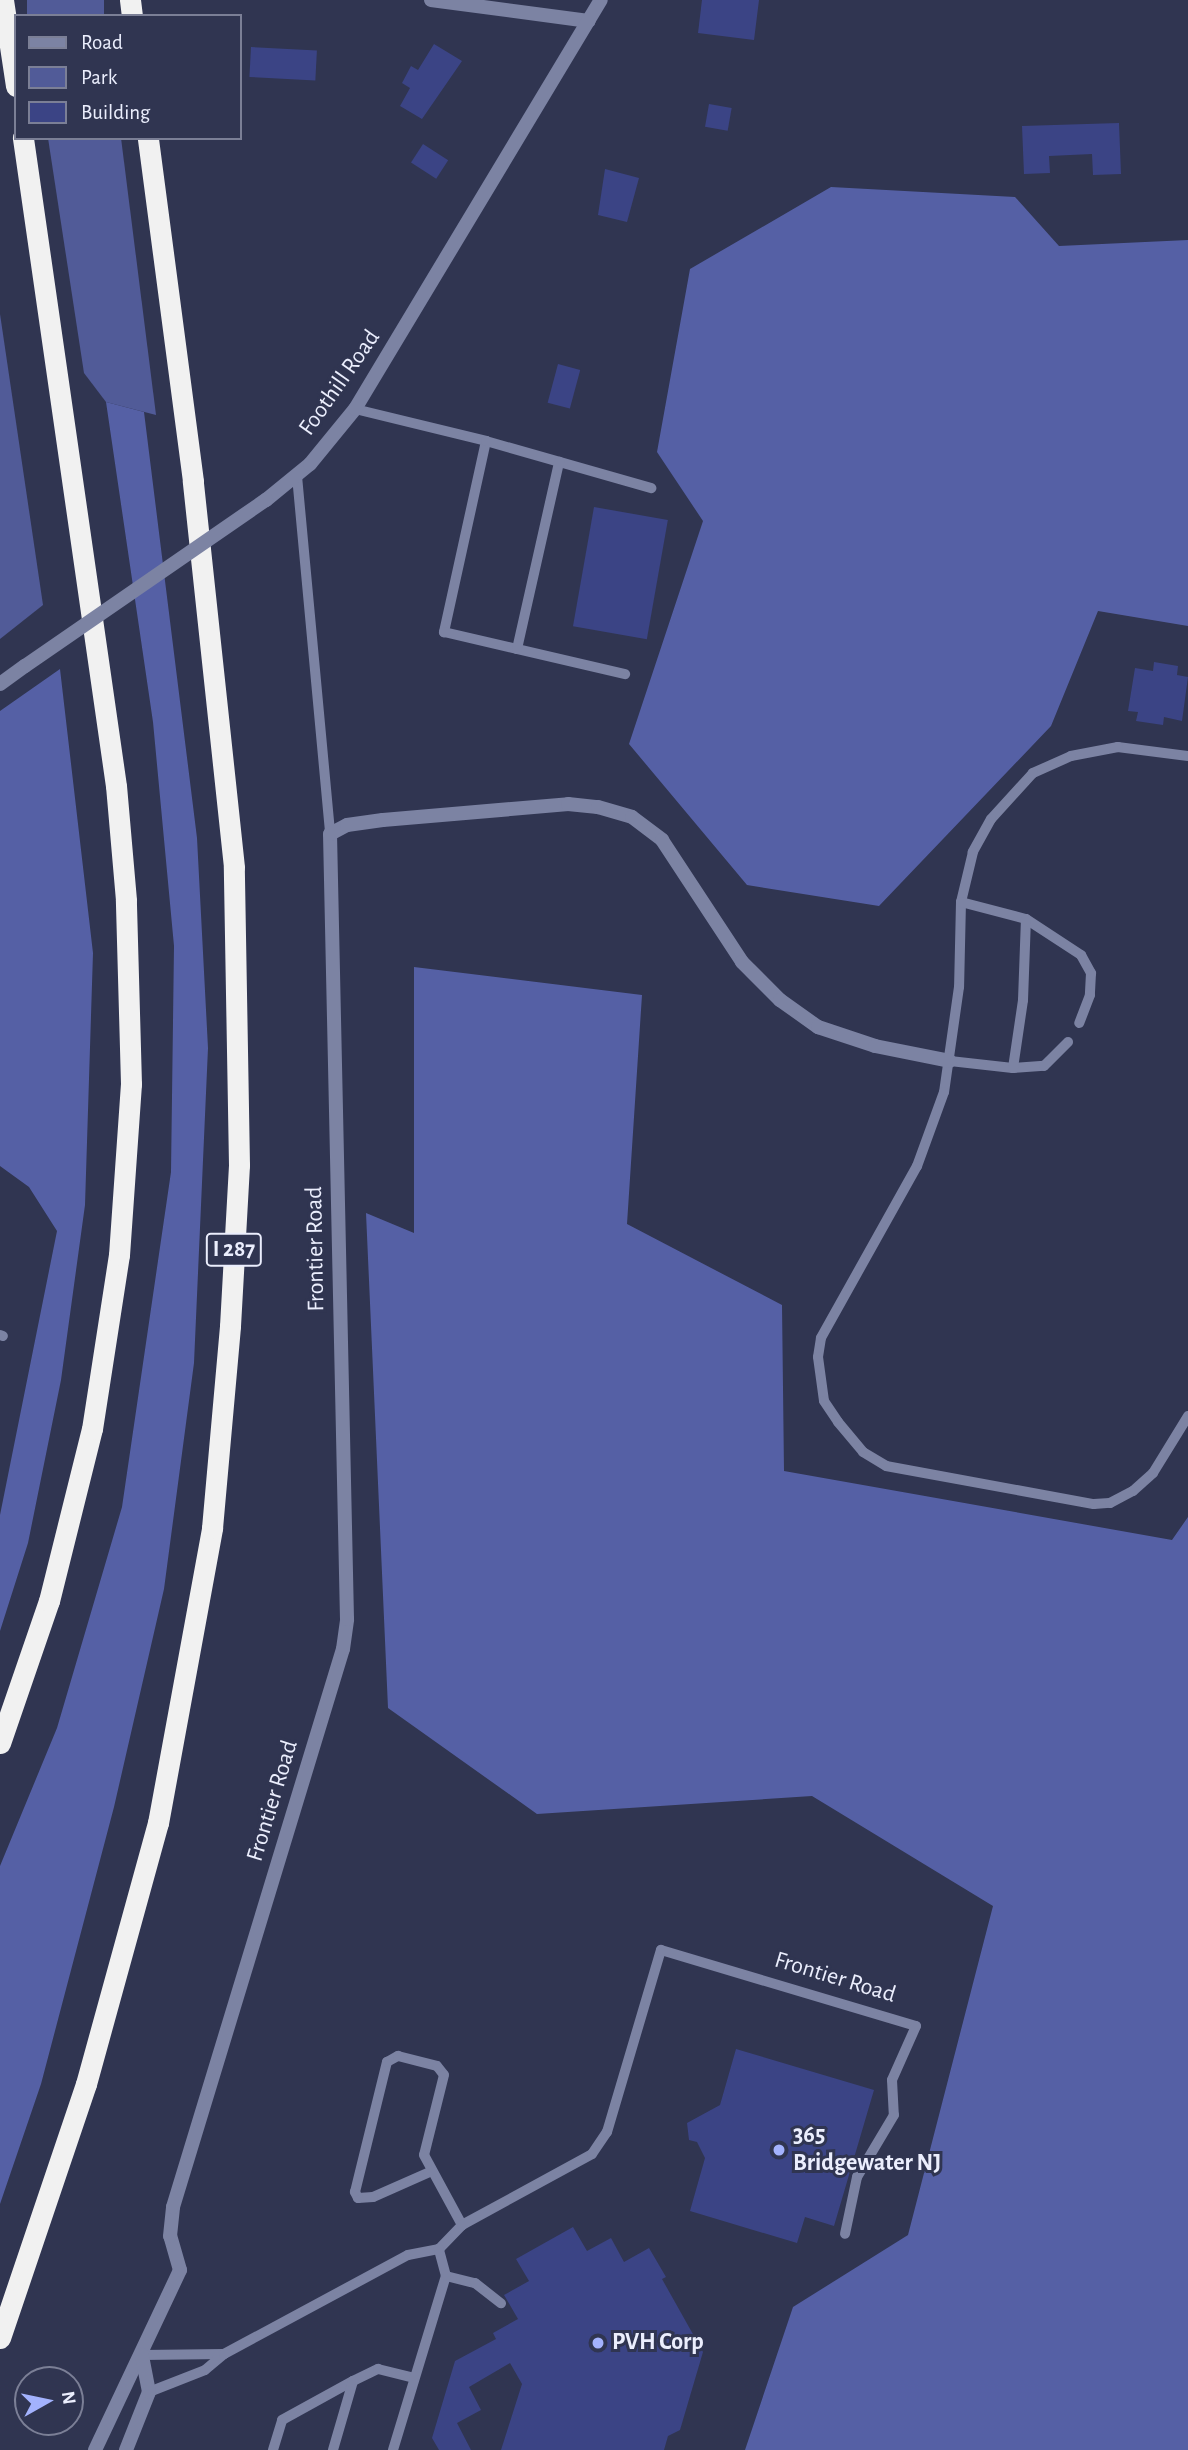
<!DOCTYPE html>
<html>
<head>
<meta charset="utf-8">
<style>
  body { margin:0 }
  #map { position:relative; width:1188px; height:2450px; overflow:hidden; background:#303551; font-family:"Alegreya Sans",sans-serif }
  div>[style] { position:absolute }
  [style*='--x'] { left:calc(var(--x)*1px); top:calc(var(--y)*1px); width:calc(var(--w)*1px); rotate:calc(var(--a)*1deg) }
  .green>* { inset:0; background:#515b98; transform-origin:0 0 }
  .forest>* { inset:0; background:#5560a5 }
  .building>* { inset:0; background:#3b4485; transform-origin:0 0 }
  .service>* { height:10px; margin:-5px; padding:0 5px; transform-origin:5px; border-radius:5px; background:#7c83a3 }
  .minor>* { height:14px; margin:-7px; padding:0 7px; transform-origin:7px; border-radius:7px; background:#7c83a3 }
  .tertiary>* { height:14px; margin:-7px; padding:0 7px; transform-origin:7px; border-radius:7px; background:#7c83a3 }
  .motorway>* { height:21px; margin:-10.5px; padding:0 10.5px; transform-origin:10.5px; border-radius:10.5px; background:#f1f1f1 }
  .tertiary-bridge>* { height:14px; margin:-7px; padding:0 7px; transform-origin:7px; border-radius:7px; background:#7c83a3 }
  .dots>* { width:19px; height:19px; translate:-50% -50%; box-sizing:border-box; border:4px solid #303551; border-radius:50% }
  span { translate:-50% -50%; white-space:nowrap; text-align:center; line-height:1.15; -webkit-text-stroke:6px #303551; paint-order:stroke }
  .shield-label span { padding:2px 5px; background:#303551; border:2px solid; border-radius:5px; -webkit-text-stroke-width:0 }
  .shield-label { font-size:23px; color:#ebeefd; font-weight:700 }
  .street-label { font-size:24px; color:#ebeefd }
  .poi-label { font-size:24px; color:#ebeefd; font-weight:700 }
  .left { translate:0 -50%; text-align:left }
  .legend { position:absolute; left:14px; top:14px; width:228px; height:126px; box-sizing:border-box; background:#303551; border:2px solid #7b7f96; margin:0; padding:9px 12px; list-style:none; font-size:21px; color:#ebeefd }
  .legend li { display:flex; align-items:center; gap:14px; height:35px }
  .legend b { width:35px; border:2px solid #7b7f96 }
  .north { position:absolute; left:14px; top:2366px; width:70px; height:70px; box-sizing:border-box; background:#303551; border:2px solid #7b7f96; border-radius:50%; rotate:81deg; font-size:19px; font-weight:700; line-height:28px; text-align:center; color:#ebeefd }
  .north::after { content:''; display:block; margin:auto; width:24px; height:32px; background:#a3b2fd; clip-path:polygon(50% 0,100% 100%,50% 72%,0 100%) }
</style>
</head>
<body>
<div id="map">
  <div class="green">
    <div style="left:27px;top:0;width:77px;height:16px"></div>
    <div style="clip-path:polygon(48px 138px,121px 138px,156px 415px,106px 402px,84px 373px)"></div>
    <div style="clip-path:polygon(0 314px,43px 605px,0 639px)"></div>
  </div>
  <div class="forest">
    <div style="clip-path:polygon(831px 187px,1015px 197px,1059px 246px,1188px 240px,1188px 626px,1098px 611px,1051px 726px,879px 906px,747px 885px,629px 744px,703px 521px,657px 452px,690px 269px)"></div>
    <div style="clip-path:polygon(106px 402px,144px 412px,197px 838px,208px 1048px,194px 1363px,164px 1589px,114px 1807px,41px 2084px,0 2204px,0 1866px,57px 1728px,122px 1507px,171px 1172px,174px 946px,153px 722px)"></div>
    <div style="clip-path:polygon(60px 669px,93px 953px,85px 1205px,61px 1380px,28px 1543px,0 1631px,0 1515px,57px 1231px,29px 1187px,0 1166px,0 711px)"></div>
    <div style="clip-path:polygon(414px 967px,642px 995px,627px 1224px,782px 1305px,784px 1471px,1172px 1540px,1188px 1517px,1188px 2450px,745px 2450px,793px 2307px,908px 2235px,993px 1906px,812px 1796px,537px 1814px,388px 1708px,366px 1213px,414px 1233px)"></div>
  </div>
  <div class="building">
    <div style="clip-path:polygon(702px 0,759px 0,754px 40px,698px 33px)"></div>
    <div style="clip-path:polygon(434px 44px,462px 61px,422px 119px,400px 106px,410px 88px,402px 83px,411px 66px,418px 70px)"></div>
    <div style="left:251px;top:47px;width:66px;height:30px;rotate:3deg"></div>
    <div style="left:709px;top:104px;width:23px;height:23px;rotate:10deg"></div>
    <div style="clip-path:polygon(1119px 123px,1121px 174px,1093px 175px,1092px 154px,1049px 156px,1050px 173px,1024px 174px,1022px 126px)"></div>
    <div style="left:423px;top:144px;width:30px;height:22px;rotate:33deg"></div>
    <div style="clip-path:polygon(605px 169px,639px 178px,627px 222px,598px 215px)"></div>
    <div style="left:558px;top:364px;width:23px;height:40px;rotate:15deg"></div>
    <div style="left:594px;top:507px;width:75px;height:121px;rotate:10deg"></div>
    <div style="clip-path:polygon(1154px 662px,1178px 666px,1177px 675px,1188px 677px,1182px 721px,1164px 717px,1163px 725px,1136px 721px,1138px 712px,1128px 711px,1135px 668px,1153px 671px)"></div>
    <div style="clip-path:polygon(736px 2049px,874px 2090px,834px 2226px,805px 2217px,797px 2243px,690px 2211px,705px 2158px,697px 2142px,689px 2140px,687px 2123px,720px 2105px)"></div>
    <div style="clip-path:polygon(573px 2227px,587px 2251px,611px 2238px,624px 2262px,649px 2248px,666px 2277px,662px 2279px,703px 2352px,680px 2430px,668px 2436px,664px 2450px,501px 2450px,522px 2384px,510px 2363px,469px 2387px,481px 2410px,457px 2423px,471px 2450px,439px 2450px,432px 2438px,455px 2361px,496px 2339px,493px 2333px,518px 2319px,504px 2295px,529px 2281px,516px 2259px)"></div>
  </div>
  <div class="service">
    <div style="--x:355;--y:409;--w:135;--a:13.7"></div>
    <div style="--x:486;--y:441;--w:196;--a:102.4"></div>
    <div style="--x:444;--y:632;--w:186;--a:13.1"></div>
    <div style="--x:486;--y:441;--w:172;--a:15.9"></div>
    <div style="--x:297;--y:476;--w:360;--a:84.7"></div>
    <div style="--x:517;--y:649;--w:192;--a:-77.3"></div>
    <div style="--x:1188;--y:756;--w:71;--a:-172.7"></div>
    <div style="--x:1118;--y:747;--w:48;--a:169.2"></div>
    <div style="--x:1071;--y:756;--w:42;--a:155.9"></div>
    <div style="--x:1033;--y:773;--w:62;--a:132.4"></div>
    <div style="--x:991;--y:819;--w:38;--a:119"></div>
    <div style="--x:973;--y:852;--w:51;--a:103.5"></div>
    <div style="--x:961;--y:902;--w:85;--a:91.3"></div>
    <div style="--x:959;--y:987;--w:106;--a:98.1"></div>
    <div style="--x:944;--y:1092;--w:79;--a:110"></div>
    <div style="--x:917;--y:1166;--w:197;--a:119.2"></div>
    <div style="--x:821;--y:1338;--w:19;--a:99"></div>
    <div style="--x:818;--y:1357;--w:44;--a:82.2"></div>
    <div style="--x:824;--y:1401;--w:25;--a:56"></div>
    <div style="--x:838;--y:1422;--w:39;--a:50"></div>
    <div style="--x:863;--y:1452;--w:27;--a:31"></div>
    <div style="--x:886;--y:1466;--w:211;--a:10.4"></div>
    <div style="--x:1094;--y:1504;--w:16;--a:-4"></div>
    <div style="--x:1110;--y:1503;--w:26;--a:-28"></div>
    <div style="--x:1133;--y:1491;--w:27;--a:-42"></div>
    <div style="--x:1153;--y:1473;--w:67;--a:-58.4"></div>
    <div style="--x:961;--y:902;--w:67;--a:14.7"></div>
    <div style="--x:1026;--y:919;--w:66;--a:33.2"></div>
    <div style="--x:1081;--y:955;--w:21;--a:61"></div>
    <div style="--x:1091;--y:973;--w:22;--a:93"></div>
    <div style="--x:1090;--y:995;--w:30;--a:111"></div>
    <div style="--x:950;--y:1061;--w:63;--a:6.3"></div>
    <div style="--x:1013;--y:1068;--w:31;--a:-4"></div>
    <div style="--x:1044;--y:1066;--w:34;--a:-45"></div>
    <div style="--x:1013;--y:1068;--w:69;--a:-81.6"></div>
    <div style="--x:1023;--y:1000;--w:81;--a:-87.9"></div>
    <div style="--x:0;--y:1335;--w:3;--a:18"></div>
    <div style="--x:432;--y:2171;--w:64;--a:156.2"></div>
    <div style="--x:373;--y:2197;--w:15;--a:176"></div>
    <div style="--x:358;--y:2198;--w:7;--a:-117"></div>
    <div style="--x:355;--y:2192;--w:134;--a:-76.2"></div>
    <div style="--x:387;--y:2062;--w:13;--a:-29"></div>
    <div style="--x:398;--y:2056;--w:40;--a:14.4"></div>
    <div style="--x:437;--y:2066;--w:11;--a:52"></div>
    <div style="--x:444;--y:2075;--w:82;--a:104"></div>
    <div style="--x:424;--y:2155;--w:80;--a:61.5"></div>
    <div style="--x:446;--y:2276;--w:30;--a:14"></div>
    <div style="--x:475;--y:2283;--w:33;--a:38"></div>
    <div style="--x:142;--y:2355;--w:82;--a:-0.7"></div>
    <div style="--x:149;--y:2392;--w:60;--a:-21.4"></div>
    <div style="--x:205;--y:2370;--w:25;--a:-40"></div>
    <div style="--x:224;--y:2354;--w:209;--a:-28.3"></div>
    <div style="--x:408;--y:2255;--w:32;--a:-11"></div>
    <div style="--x:439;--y:2249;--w:33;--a:-46"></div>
    <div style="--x:462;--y:2225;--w:148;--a:-28.6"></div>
    <div style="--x:592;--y:2154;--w:27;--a:-56"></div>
    <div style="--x:607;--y:2132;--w:190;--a:-73.5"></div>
    <div style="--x:661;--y:1950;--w:266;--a:16.6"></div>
    <div style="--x:916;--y:2026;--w:59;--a:114"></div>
    <div style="--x:892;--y:2080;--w:35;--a:87"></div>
    <div style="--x:894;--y:2115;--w:72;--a:120.8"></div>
    <div style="--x:857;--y:2177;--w:58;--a:101.9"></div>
    <div style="--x:273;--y:2450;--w:31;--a:-73"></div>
    <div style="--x:282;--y:2420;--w:81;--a:-28.8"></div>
    <div style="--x:353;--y:2381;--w:28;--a:-26"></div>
    <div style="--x:378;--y:2369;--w:37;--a:14"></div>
    <div style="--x:333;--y:2450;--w:72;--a:-73.8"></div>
    <div style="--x:393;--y:2450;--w:182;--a:-73.1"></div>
    <div style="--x:446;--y:2276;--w:28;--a:-105"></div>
  </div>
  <div class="minor">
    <div style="--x:431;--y:0;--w:159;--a:7.6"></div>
    <div style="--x:95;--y:2450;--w:199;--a:-64.7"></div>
    <div style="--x:180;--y:2270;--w:35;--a:-106"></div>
    <div style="--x:170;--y:2236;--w:29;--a:-84"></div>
    <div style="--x:173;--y:2207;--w:583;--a:-73.06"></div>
    <div style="--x:343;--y:1649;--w:30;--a:-82"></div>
    <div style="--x:347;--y:1619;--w:785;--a:-91.24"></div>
    <div style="--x:330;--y:834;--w:19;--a:-28"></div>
    <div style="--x:347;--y:825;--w:36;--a:-8"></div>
    <div style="--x:383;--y:820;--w:186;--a:-4.9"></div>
    <div style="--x:568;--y:804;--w:30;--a:6"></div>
    <div style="--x:598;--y:807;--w:35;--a:16"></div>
    <div style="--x:632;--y:817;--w:38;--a:37"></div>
    <div style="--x:662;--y:840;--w:146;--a:56.7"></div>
    <div style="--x:742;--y:962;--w:54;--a:45"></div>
    <div style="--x:780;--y:1000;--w:47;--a:35.4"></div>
    <div style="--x:818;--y:1027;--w:60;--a:18.4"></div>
    <div style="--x:875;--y:1046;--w:76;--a:11.3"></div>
    <div style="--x:126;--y:2450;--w:62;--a:-68.4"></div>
    <div style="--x:149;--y:2392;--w:38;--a:-101"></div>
  </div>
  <div class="tertiary">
    <div style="--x:266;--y:500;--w:57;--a:-39.3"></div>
    <div style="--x:310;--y:464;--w:71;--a:-50.7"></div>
    <div style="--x:355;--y:409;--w:477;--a:-59"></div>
    <div style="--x:0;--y:684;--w:31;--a:-36"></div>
  </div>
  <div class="motorway">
    <div style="--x:3;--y:0;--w:87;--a:81.4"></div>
    <div style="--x:130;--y:0;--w:16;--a:83"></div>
    <div style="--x:0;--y:1743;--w:150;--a:-71"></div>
    <div style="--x:49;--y:1601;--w:177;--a:-76"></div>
    <div style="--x:92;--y:1429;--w:176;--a:-81.2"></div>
    <div style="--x:119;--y:1255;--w:171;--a:-86"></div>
    <div style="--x:131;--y:1084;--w:184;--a:-91.6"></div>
    <div style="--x:126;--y:900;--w:114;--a:-95"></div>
    <div style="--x:116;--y:786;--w:655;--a:-98.17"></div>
    <div style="--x:0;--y:2338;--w:268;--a:-71.3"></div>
    <div style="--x:86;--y:2084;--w:271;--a:-74.6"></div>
    <div style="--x:158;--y:1823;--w:300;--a:-79.6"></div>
    <div style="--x:212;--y:1528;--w:203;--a:-84.9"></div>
    <div style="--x:230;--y:1326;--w:161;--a:-86.8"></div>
    <div style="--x:239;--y:1165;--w:298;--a:-91"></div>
    <div style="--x:234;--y:867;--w:388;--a:-96.1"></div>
    <div style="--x:193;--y:481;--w:346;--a:-97.5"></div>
  </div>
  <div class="tertiary-bridge">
    <div style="--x:25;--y:666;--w:293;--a:-34.6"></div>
  </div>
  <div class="dots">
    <div style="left:779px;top:2150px;background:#a3b2fd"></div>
    <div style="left:598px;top:2343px;background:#a3b2fd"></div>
  </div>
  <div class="shield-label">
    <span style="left:234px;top:1250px">I 287</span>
  </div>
  <div class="street-label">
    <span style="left:340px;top:383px;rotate:-55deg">Foothill Road</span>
    <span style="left:316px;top:1249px;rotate:-91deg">Frontier Road</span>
    <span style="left:273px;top:1801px;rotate:-73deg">Frontier Road</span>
    <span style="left:835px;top:1978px;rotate:17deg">Frontier Road</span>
  </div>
  <div class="poi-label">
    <span class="left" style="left:793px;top:2150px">365<br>Bridgewater NJ</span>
    <span class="left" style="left:612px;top:2343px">PVH Corp</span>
  </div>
  <ul class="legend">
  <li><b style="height:9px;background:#7c83a3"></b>Road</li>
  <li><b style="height:19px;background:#515b98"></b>Park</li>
  <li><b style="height:19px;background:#3b4485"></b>Building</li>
  </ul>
  <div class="north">N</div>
</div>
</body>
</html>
